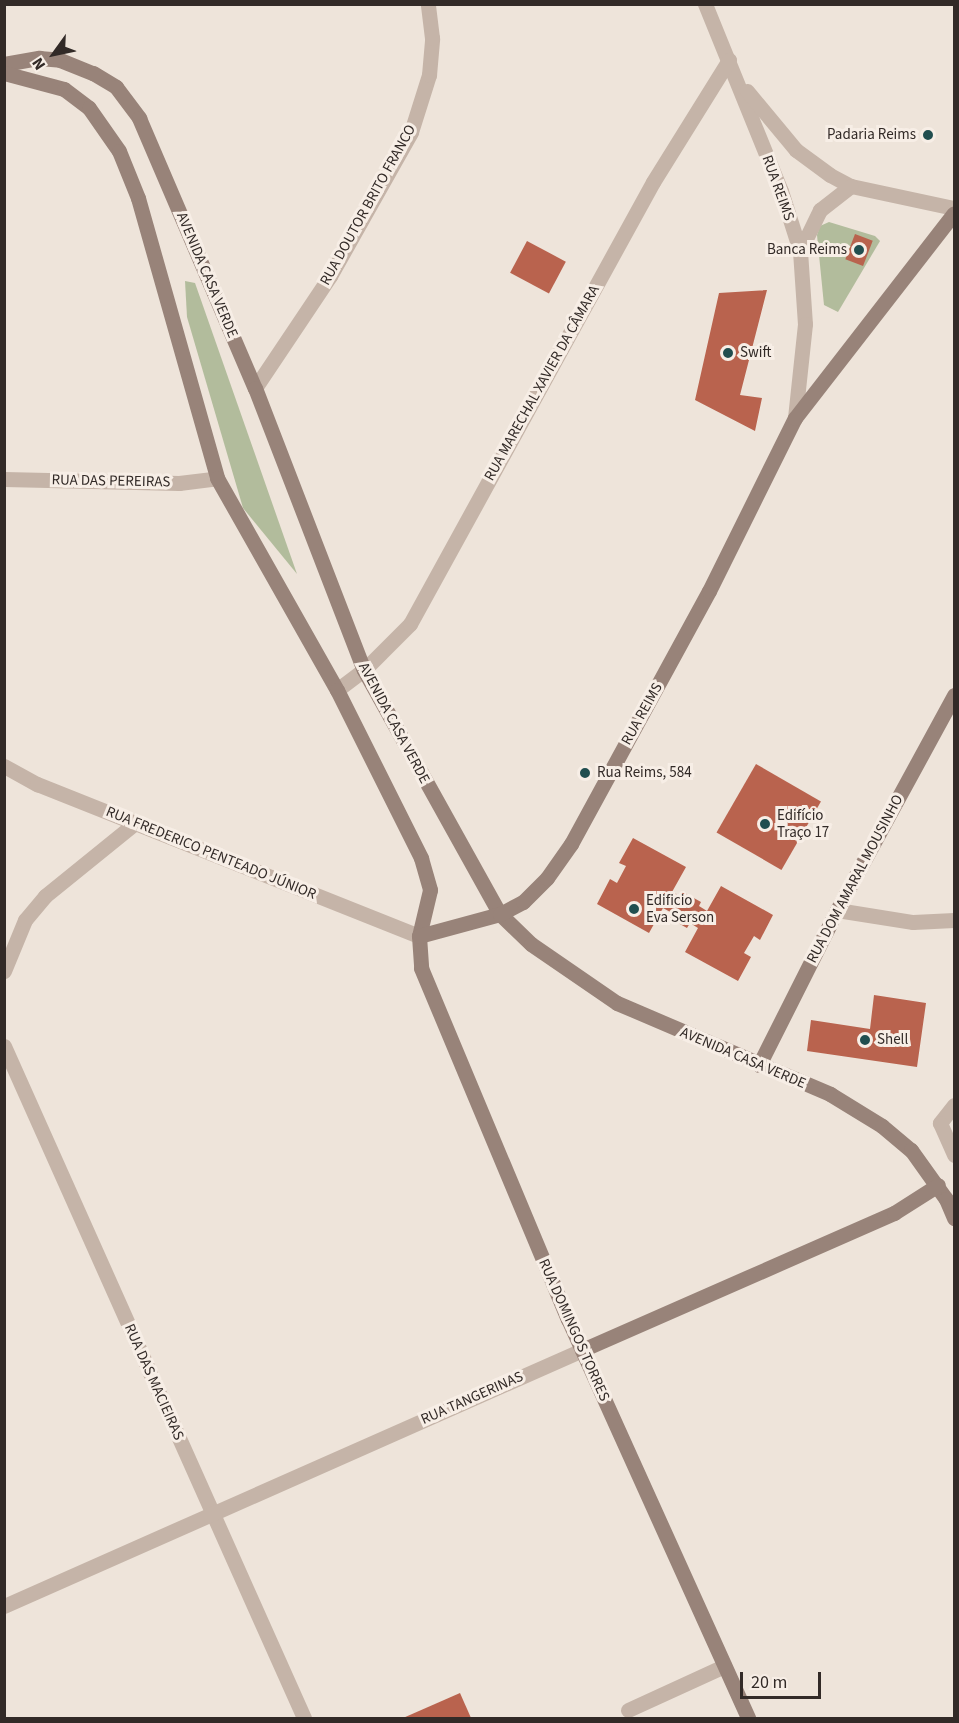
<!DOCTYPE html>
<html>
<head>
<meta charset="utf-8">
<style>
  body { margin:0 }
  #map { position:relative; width:959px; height:1723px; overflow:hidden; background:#eee4da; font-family:"Source Sans 3",sans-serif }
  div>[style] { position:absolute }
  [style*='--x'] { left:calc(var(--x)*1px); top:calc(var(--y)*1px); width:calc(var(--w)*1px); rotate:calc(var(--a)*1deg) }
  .green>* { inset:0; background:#b2bc9c }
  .building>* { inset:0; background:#b9634e; transform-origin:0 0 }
  .service>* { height:15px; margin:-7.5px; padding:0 7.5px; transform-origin:7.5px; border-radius:7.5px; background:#c5b4a8 }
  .minor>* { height:15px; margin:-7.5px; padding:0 7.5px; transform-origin:7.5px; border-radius:7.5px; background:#c5b4a8 }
  .tertiary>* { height:15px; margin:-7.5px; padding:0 7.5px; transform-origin:7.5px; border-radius:7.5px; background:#c5b4a8 }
  .secondary>* { height:15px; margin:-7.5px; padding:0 7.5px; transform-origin:7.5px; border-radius:7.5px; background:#988379 }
  .dots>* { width:16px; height:16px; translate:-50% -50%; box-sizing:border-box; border:3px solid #f7eee6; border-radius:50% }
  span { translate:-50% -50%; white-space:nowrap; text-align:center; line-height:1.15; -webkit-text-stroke:6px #f7eee6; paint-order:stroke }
  .poi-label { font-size:15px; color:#322a27 }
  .right { translate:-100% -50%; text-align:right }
  .left { translate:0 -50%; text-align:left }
  .street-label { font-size:15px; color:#322a27 }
  .frame { position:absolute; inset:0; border:6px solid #322a27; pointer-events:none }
  .north { position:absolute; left:24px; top:24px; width:60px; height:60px; -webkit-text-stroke:4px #f7eee6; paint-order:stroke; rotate:237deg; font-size:16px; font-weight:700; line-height:24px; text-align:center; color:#322a27 }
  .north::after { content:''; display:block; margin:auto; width:21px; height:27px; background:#322a27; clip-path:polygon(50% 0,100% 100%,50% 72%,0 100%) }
  .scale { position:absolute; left:740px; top:1672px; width:81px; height:27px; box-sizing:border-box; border:3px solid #322a27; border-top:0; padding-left:8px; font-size:18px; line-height:21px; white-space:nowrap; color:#322a27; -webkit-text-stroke:4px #f7eee6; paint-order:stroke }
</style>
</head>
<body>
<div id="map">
  <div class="green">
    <div style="clip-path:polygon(829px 222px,875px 236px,880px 241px,838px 312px,824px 305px,817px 235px,820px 226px)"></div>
    <div style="clip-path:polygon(185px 281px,195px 283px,297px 574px,243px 508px,187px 317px)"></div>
  </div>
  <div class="building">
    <div style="left:855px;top:234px;width:19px;height:27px;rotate:21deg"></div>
    <div style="left:527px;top:241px;width:44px;height:36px;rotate:28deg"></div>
    <div style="clip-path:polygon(767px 290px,740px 395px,762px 398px,755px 431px,695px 400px,719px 293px)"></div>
    <div style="left:756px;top:764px;width:75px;height:79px;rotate:30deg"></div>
    <div style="clip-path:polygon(633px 838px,686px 867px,672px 892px,681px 896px,683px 892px,701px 902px,699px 906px,707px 911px,721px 886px,773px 915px,760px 940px,754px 936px,744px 953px,751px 957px,738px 981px,685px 952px,698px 928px,690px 923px,687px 928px,669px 918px,672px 913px,663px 908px,649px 933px,597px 904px,610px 879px,617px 883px,626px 866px,619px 863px)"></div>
    <div style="clip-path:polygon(874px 995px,926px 1003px,917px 1067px,807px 1051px,811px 1020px,870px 1029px)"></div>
    <div style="clip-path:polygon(460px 1693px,471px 1718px,403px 1718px)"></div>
  </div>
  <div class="service">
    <div style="--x:954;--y:1105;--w:23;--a:128"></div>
    <div style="--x:940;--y:1123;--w:35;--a:66"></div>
    <div style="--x:628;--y:1710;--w:106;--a:-24.6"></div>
  </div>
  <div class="minor">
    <div style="--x:705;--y:4;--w:202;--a:67.9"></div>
    <div style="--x:781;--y:191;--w:63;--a:72.4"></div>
    <div style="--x:800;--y:251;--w:73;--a:86.1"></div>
    <div style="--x:805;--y:324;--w:95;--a:96.1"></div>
    <div style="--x:747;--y:91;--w:77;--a:50.3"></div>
    <div style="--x:796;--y:150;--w:42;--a:36.3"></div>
    <div style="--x:830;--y:175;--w:24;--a:28"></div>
    <div style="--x:851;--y:186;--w:105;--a:12.1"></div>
    <div style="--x:800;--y:251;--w:46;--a:-64"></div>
    <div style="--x:820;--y:210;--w:39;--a:-38"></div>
    <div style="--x:255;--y:388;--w:135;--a:-56.2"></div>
    <div style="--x:330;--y:276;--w:165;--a:-60.6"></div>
    <div style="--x:411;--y:132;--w:60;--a:-72.5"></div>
    <div style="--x:429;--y:75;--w:37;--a:-85"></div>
    <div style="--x:432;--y:38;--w:34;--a:-97"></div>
    <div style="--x:4;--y:479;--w:175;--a:1.3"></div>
    <div style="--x:179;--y:483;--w:38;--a:-7"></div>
    <div style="--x:337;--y:690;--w:34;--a:-37"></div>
    <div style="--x:364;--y:670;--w:65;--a:-45"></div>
    <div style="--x:410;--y:624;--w:504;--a:-61.2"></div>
    <div style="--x:653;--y:182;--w:144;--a:-58.1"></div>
    <div style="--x:4;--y:766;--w:38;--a:29"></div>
    <div style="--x:37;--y:784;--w:411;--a:21.7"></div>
    <div style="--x:837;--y:910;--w:77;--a:9"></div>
    <div style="--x:913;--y:922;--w:41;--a:-2.8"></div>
    <div style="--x:4;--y:971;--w:55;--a:-67.6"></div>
    <div style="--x:25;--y:920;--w:31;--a:-50"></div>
    <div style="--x:45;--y:896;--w:116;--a:-39"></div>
    <div style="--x:4;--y:1046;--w:736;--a:65.94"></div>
  </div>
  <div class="tertiary">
    <div style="--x:4;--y:1606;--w:632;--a:-23.89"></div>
  </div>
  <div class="secondary">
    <div style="--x:4;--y:64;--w:36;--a:-10"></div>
    <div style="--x:39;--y:58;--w:21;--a:5"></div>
    <div style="--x:60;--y:60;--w:35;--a:22"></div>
    <div style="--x:93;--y:73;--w:27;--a:31"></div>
    <div style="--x:116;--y:87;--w:39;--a:53"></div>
    <div style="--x:139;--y:118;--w:294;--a:66.8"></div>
    <div style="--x:255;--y:388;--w:302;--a:68.9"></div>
    <div style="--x:364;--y:670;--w:279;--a:60.9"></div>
    <div style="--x:500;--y:914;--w:43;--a:44.1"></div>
    <div style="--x:531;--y:944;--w:104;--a:34.5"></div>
    <div style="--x:617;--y:1003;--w:232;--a:23.1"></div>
    <div style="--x:830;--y:1094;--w:61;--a:31.6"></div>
    <div style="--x:882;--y:1126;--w:38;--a:40"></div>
    <div style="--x:911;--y:1150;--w:60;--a:54.5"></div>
    <div style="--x:946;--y:1199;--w:21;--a:67"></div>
    <div style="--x:4;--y:73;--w:62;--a:14.9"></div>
    <div style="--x:64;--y:89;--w:31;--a:37"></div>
    <div style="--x:89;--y:108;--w:52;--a:55.1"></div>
    <div style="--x:119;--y:151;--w:51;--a:68"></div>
    <div style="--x:138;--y:198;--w:291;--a:74.2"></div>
    <div style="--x:217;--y:478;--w:244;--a:60.5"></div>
    <div style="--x:337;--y:690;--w:188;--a:63.4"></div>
    <div style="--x:421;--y:858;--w:33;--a:74"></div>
    <div style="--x:430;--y:890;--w:47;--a:103.4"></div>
    <div style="--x:419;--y:936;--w:32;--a:86"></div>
    <div style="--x:421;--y:968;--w:381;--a:67.3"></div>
    <div style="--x:568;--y:1319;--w:438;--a:65.7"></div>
    <div style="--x:419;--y:936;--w:84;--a:-15.2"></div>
    <div style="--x:500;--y:914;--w:26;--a:-28"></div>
    <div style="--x:523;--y:902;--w:34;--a:-45"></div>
    <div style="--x:547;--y:878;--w:42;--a:-54.8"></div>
    <div style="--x:571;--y:844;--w:288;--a:-61.4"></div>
    <div style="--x:709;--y:591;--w:193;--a:-63.6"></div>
    <div style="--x:795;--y:418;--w:259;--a:-52.2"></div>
    <div style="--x:759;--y:1065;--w:174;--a:-63.3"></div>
    <div style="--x:837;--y:910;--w:245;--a:-61.4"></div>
    <div style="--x:582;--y:1350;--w:341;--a:-23.7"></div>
    <div style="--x:894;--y:1213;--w:52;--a:-32.5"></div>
  </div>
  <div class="dots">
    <div style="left:928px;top:135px;background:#214e4f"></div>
    <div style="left:859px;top:250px;background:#214e4f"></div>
    <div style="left:728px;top:353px;background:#214e4f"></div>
    <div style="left:585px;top:773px;background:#214e4f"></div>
    <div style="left:765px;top:824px;background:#214e4f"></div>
    <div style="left:634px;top:909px;background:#214e4f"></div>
    <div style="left:865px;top:1040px;background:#214e4f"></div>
  </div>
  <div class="poi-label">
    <span class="right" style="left:916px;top:135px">Padaria Reims</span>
    <span class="right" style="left:847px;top:250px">Banca Reims</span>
    <span class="left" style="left:740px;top:353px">Swift</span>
    <span class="left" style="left:597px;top:773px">Rua Reims, 584</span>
    <span class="left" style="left:777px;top:824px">Edifício<br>Traço 17</span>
    <span class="left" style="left:646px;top:909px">Edificio<br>Eva Serson</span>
    <span class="left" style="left:877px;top:1040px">Shell</span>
  </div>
  <div class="street-label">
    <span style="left:778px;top:188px;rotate:70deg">RUA REIMS</span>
    <span style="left:368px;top:205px;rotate:-61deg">RUA DOUTOR BRITO FRANCO</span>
    <span style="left:207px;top:275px;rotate:67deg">AVENIDA CASA VERDE</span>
    <span style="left:542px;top:383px;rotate:-61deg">RUA MARECHAL XAVIER DA CÂMARA</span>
    <span style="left:111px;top:481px;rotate:1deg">RUA DAS PEREIRAS</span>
    <span style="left:642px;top:714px;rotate:-61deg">RUA REIMS</span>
    <span style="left:394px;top:723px;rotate:62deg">AVENIDA CASA VERDE</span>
    <span style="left:211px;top:853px;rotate:22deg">RUA FREDERICO PENTEADO JÚNIOR</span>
    <span style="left:855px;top:879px;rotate:-62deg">RUA DOM AMARAL MOUSINHO</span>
    <span style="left:743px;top:1058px;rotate:23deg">AVENIDA CASA VERDE</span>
    <span style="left:574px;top:1330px;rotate:66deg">RUA DOMINGOS TORRES</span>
    <span style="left:154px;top:1382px;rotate:66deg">RUA DAS MACIEIRAS</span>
    <span style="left:472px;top:1398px;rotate:-24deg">RUA TANGERINAS</span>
  </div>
  <div class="frame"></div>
  <div class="north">N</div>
  <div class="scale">20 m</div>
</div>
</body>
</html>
